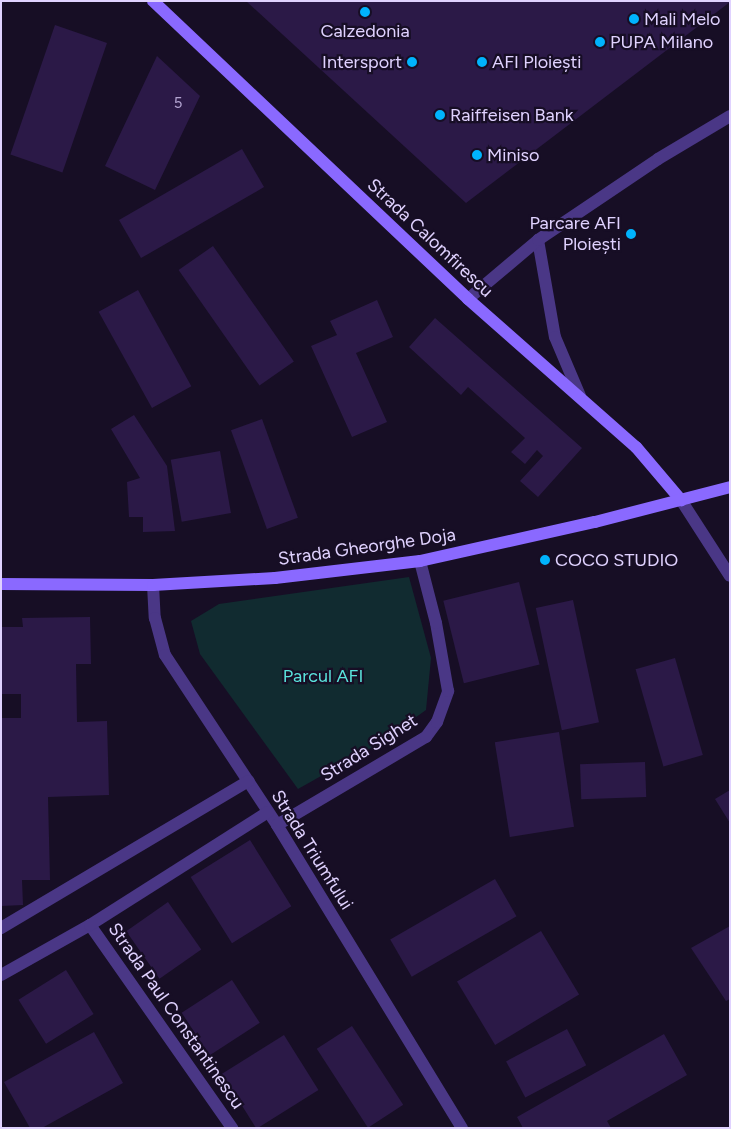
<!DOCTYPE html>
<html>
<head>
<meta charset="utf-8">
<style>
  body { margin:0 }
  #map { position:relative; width:731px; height:1129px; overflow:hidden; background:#170e25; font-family:Figtree,sans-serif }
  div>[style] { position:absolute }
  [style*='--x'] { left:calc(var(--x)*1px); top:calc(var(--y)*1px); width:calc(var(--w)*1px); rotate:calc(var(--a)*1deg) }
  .green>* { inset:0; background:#112b30 }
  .building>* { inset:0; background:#2b1947; transform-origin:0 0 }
  .lane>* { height:12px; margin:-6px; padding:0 6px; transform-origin:6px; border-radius:6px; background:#4a3786 }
  .street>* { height:12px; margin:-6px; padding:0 6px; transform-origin:6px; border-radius:6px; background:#4a3786 }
  .secondary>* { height:12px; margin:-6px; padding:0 6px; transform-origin:6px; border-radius:6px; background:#8a69ff }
  .dots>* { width:14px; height:14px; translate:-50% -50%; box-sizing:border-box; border:2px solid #170e25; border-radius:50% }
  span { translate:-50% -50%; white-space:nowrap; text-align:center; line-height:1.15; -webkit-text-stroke:4.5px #170e25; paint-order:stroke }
  .number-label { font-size:15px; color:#b3a4d1 }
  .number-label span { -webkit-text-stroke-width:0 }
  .poi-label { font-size:18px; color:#e0d2ff }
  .left { translate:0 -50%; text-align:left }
  .right { translate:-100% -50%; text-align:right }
  .street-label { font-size:18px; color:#e0d2ff }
  .park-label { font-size:18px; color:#5ae3dc }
  .frame { position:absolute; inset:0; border:2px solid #e0d2ff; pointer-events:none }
</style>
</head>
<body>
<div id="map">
  <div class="green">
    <div style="clip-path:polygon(409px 577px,431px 658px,426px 710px,378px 744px,298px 789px,200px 654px,191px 621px,219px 604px)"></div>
  </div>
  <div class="building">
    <div style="clip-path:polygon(246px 1px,730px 1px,730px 2px,466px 203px)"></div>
    <div style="left:55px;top:25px;width:55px;height:137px;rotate:19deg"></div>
    <div style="clip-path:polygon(157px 56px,200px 96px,155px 190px,105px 166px)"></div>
    <div style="left:242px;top:149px;width:44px;height:142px;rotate:60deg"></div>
    <div style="left:213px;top:246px;width:141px;height:42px;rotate:55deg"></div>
    <div style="left:138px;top:290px;width:110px;height:45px;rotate:61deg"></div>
    <div style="clip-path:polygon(377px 300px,393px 337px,356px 353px,387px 422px,352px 437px,311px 346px,337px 335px,330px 321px)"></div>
    <div style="clip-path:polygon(435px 318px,582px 448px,538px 497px,520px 481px,543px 456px,537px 450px,525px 464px,511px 452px,525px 438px,468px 387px,461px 395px,409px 347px)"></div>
    <div style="clip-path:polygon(134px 415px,167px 466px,175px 531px,143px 532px,143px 517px,129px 517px,127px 482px,140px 478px,111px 429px)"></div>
    <div style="left:262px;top:419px;width:105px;height:33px;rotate:70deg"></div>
    <div style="left:220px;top:451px;width:63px;height:50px;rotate:80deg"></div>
    <div style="left:519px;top:582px;width:85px;height:78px;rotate:76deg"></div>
    <div style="left:573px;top:600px;width:125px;height:38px;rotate:78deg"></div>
    <div style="clip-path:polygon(90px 617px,91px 664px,76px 664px,77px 722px,107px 721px,109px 795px,48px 797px,50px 880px,22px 880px,23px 905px,1px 906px,1px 718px,21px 718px,21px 694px,1px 694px,1px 627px,23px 627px,22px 618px)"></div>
    <div style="left:675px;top:658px;width:101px;height:41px;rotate:74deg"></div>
    <div style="left:559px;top:732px;width:96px;height:65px;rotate:81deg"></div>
    <div style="left:645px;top:762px;width:35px;height:65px;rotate:88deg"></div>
    <div style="clip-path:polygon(730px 790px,730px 823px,715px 799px)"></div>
    <div style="left:250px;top:840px;width:78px;height:70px;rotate:58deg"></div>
    <div style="left:495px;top:879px;width:43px;height:121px;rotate:60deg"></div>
    <div style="left:168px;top:902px;width:58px;height:51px;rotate:55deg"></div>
    <div style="clip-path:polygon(730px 926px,730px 999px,726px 1001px,691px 948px)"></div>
    <div style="left:541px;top:931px;width:74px;height:98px;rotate:59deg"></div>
    <div style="left:66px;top:970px;width:52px;height:56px;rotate:58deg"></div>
    <div style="left:232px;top:980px;width:51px;height:60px;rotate:57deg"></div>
    <div style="left:352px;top:1026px;width:94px;height:42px;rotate:57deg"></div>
    <div style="left:567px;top:1029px;width:41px;height:69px;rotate:62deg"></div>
    <div style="clip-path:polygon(94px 1032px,123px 1083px,42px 1128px,30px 1128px,4px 1082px)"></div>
    <div style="clip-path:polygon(664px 1034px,687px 1075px,607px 1121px,611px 1128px,523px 1128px,517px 1117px)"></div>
    <div style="left:284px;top:1035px;width:65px;height:73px;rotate:58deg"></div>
  </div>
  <div class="lane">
    <div style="--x:538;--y:240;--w:98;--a:80.1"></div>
    <div style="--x:555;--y:337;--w:64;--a:67"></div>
    <div style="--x:468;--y:299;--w:92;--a:-40.1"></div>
    <div style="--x:538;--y:240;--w:145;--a:-34"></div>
    <div style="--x:658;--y:159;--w:84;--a:-30.8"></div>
  </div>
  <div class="street">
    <div style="--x:681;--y:500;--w:90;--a:57.2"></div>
    <div style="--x:153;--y:585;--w:33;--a:87"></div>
    <div style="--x:155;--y:618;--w:38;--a:75"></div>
    <div style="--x:165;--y:655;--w:204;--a:56.6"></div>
    <div style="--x:277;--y:825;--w:355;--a:58.6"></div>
    <div style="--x:277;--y:825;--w:173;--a:-30.6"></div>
    <div style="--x:426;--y:737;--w:19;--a:-54"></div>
    <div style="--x:437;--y:722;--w:33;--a:-70"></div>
    <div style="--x:448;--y:691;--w:69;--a:-100"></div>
    <div style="--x:436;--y:623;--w:64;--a:-104.5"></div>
    <div style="--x:90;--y:925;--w:248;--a:55"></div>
    <div style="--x:1;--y:928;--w:288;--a:-30.7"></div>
    <div style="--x:1;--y:975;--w:102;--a:-29.3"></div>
    <div style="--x:90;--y:925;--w:211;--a:-32.4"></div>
  </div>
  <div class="secondary">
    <div style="--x:153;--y:1;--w:434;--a:43.4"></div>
    <div style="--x:468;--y:299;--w:224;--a:41.4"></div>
    <div style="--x:636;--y:447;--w:70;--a:49.7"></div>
    <div style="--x:1;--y:584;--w:152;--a:0.4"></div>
    <div style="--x:153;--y:585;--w:122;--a:-3.3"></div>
    <div style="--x:275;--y:578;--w:146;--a:-6.7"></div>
    <div style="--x:420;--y:561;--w:179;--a:-12.6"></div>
    <div style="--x:595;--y:522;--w:139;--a:-14.5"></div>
  </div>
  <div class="dots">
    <div style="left:365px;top:12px;background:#00b3fd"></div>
    <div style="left:634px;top:19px;background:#00b3fd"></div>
    <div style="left:600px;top:42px;background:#00b3fd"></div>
    <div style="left:412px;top:62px;background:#00b3fd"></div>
    <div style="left:482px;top:62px;background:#00b3fd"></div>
    <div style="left:440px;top:115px;background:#00b3fd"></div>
    <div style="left:477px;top:155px;background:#00b3fd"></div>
    <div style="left:631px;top:234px;background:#00b3fd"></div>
    <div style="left:545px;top:560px;background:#00b3fd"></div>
  </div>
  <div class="number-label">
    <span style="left:178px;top:104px">5</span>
  </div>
  <div class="poi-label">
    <span class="left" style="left:644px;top:19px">Mali Melo</span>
    <span style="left:365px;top:31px">Calzedonia</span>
    <span class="left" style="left:610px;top:42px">PUPA Milano</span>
    <span class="right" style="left:402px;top:62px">Intersport</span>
    <span class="left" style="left:492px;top:62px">AFI Ploiești</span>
    <span class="left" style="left:450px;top:115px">Raiffeisen Bank</span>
    <span class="left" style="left:487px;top:155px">Miniso</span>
    <span class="right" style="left:621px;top:234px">Parcare AFI<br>Ploiești</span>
    <span class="left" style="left:555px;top:560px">COCO STUDIO</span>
  </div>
  <div class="street-label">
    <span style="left:430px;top:238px;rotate:43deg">Strada Calomfirescu</span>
    <span style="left:367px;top:547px;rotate:-8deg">Strada Gheorghe Doja</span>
    <span style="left:369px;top:748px;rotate:-32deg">Strada Sighet</span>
    <span style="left:312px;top:850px;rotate:58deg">Strada Triumfului</span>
    <span style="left:176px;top:1016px;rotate:55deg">Strada Paul Constantinescu</span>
  </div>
  <div class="park-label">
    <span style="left:323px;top:676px">Parcul AFI</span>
  </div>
  <div class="frame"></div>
</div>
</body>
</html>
